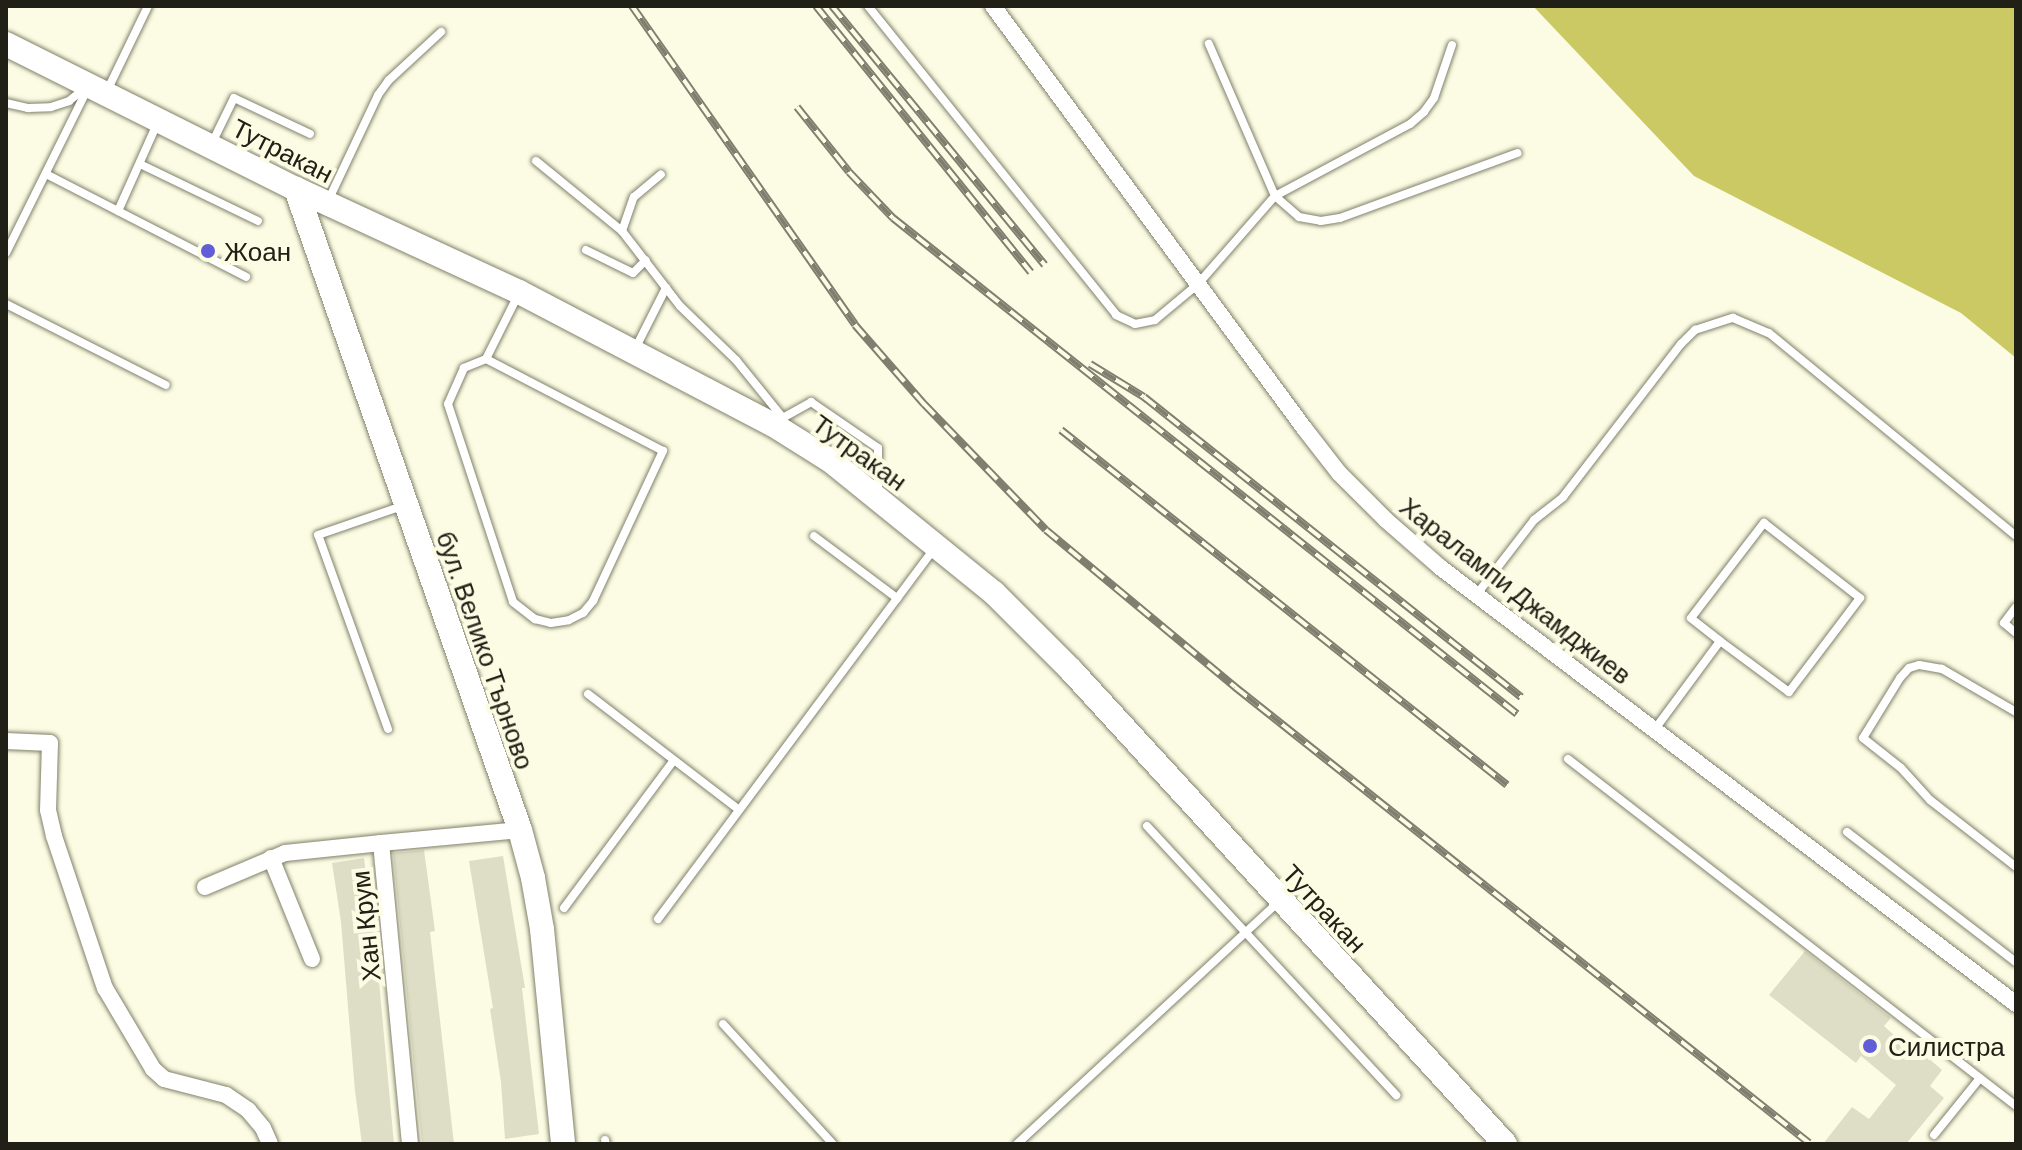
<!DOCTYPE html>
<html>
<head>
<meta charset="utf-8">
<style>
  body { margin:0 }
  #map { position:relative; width:2022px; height:1150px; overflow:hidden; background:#fcfce4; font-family:Barlow,sans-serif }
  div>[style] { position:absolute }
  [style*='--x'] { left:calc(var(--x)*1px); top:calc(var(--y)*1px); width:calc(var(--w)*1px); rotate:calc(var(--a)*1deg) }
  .water>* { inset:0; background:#cbc964 }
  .building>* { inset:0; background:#dedec6 }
  .roads { filter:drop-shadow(0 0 2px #81816c) drop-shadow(0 0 2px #81816c) }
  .lane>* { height:8px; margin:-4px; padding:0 4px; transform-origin:4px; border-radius:4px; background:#fff }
  .street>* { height:16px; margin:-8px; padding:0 8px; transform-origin:8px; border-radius:8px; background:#fff }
  .secondary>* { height:24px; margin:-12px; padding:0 12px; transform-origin:12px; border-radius:12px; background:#fff }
  .rail>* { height:8px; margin-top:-4px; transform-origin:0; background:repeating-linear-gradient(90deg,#fcfce4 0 15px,#7f7f70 0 30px); box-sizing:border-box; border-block:2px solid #7f7f70 }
  .dots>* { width:22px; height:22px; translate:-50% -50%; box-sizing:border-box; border:4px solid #fcfce4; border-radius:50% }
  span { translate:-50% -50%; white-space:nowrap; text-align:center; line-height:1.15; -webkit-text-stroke:8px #fcfce4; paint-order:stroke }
  .street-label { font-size:26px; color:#202017 }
  .poi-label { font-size:26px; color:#202017 }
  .left { translate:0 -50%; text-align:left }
  .frame { position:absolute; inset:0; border:8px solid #202017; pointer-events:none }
</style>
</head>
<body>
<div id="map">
  <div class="water">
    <div style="clip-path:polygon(1533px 6px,2016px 6px,2016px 358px,1961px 313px,1694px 176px)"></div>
  </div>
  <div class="building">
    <div style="clip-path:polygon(424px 850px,435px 931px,430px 932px,454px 1144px,422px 1144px,414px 1067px,393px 853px)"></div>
    <div style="clip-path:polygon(503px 856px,525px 988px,522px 988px,539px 1134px,505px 1139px,501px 1082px,490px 1009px,493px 1008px,469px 861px)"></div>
    <div style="clip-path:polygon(364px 858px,379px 981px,394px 1144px,362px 1144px,355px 1091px,341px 922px,332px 863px)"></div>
    <div style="clip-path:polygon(1805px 951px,1891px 1018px,1884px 1026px,1908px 1048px,1912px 1044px,1942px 1070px,1930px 1086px,1944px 1098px,1906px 1144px,1823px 1144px,1852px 1107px,1869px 1119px,1896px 1085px,1861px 1056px,1856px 1063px,1769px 995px)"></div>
  </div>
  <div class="roads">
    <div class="lane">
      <div style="--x:868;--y:6;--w:396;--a:51.2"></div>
      <div style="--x:1116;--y:315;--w:21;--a:25"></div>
      <div style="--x:1135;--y:324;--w:20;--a:-11"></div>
      <div style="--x:1155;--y:320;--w:56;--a:-39.9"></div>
      <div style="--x:1198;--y:284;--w:117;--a:-48.8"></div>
      <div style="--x:1275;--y:196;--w:166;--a:-113.5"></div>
      <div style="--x:1452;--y:45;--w:56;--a:108.8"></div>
      <div style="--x:1434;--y:98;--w:17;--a:126"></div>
      <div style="--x:1424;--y:112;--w:18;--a:139"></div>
      <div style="--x:1410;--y:124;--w:153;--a:151.9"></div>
      <div style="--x:1275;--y:196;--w:32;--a:41"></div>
      <div style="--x:1299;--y:217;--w:22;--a:10"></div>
      <div style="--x:1321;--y:221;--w:19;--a:-9"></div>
      <div style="--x:1340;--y:218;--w:189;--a:-20.1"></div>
      <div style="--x:107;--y:91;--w:94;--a:-64.2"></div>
      <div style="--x:6;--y:103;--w:23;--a:13"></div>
      <div style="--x:28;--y:108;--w:23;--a:-2"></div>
      <div style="--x:51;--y:107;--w:19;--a:-18"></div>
      <div style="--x:69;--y:101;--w:22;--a:-39"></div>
      <div style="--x:212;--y:143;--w:50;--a:-63.9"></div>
      <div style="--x:234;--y:98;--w:84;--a:25.3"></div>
      <div style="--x:536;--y:161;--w:111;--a:39.1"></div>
      <div style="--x:622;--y:231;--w:95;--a:52.3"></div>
      <div style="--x:680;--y:306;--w:78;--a:44"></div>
      <div style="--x:736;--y:360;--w:75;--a:51"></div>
      <div style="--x:140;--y:164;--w:131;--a:25.8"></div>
      <div style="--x:46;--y:174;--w:225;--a:27.2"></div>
      <div style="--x:328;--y:201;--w:117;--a:-64.7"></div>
      <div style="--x:378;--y:95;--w:19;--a:-54"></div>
      <div style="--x:389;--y:80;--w:71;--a:-42.7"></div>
      <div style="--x:118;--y:211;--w:95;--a:-65.9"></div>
      <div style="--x:622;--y:231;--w:36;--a:-71"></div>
      <div style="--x:634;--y:197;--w:35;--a:-40"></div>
      <div style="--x:586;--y:250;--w:52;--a:26.1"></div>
      <div style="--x:633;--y:273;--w:18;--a:-45"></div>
      <div style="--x:6;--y:253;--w:184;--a:-63.6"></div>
      <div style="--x:6;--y:304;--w:179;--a:26.9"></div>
      <div style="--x:634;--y:351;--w:71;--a:-63.1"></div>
      <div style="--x:486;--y:359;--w:24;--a:158"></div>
      <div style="--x:464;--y:368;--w:39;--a:114"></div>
      <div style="--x:448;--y:404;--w:208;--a:71.8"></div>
      <div style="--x:513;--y:602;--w:28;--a:38"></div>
      <div style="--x:535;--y:619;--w:16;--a:14"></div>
      <div style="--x:551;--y:623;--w:18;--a:-9"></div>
      <div style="--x:569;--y:620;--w:16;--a:-27"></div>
      <div style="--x:583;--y:613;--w:16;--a:-50"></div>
      <div style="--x:593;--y:601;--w:166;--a:-65"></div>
      <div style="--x:663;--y:451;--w:199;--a:-152.5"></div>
      <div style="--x:486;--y:359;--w:74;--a:-63.4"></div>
      <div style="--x:779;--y:420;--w:37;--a:-29"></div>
      <div style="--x:811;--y:402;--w:81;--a:34.5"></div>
      <div style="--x:878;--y:448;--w:44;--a:90"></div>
      <div style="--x:814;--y:536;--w:104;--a:36.8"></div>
      <div style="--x:1477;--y:594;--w:93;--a:-52.4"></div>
      <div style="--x:1534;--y:520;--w:37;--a:-38"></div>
      <div style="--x:1563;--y:497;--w:193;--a:-52.4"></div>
      <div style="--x:1681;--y:344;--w:20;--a:-45"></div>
      <div style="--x:1695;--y:330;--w:40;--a:-18"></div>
      <div style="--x:1733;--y:318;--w:39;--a:23"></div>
      <div style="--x:1769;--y:333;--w:320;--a:39.4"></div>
      <div style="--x:2016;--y:607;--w:20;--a:127"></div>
      <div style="--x:2004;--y:623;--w:16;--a:40"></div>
      <div style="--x:588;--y:694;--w:190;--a:37.5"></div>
      <div style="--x:2016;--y:712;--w:86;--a:-149.8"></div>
      <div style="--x:1942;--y:669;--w:23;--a:-170"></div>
      <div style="--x:1919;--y:665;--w:10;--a:163"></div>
      <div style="--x:1909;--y:668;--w:13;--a:132"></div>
      <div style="--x:1900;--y:678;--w:70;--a:121.7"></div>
      <div style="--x:1863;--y:738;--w:48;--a:38.3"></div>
      <div style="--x:1901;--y:768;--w:43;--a:47.8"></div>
      <div style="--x:1930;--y:800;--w:109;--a:37.9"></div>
      <div style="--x:388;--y:729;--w:206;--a:-109.8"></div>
      <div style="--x:318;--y:535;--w:89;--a:-19"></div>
      <div style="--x:1655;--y:729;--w:109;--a:-53.5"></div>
      <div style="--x:1720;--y:641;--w:37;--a:-142"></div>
      <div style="--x:1691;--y:618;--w:120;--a:-52.5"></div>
      <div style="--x:1764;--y:523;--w:122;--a:38"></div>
      <div style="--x:1860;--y:598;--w:118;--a:127.1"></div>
      <div style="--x:1789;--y:692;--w:86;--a:-143.5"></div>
      <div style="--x:1568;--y:759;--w:567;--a:37.76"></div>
      <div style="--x:1147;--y:826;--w:367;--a:47.2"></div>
      <div style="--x:1847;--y:832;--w:213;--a:37.6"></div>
      <div style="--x:564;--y:908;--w:184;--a:-53.4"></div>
      <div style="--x:658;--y:919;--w:463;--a:-53.3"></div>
      <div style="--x:723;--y:1024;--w:163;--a:47.5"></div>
      <div style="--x:1934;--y:1135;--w:73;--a:-51.1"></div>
      <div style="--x:605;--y:1140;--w:4;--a:76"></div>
      <div style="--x:1017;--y:1144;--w:356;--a:-42.8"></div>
    </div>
    <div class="street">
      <div style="--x:993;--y:6;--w:524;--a:53.61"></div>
      <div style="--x:1304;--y:428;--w:57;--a:52.1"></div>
      <div style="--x:1339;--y:473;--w:66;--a:45"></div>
      <div style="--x:1386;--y:520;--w:73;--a:41.1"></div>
      <div style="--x:1441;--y:568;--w:722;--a:37.17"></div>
      <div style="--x:6;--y:741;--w:44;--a:2.6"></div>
      <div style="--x:50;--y:743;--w:67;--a:91.7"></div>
      <div style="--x:48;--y:810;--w:27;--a:77"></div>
      <div style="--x:54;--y:836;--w:160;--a:71.5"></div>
      <div style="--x:105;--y:988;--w:94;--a:59.3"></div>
      <div style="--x:153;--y:1069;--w:15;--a:42"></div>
      <div style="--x:164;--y:1079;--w:64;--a:14.5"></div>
      <div style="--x:226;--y:1095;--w:27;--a:34"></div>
      <div style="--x:248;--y:1110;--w:23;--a:50"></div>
      <div style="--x:263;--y:1128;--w:17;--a:66"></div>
      <div style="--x:271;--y:858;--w:109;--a:67.9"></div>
      <div style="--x:205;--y:887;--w:87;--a:-23"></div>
      <div style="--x:285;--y:853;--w:97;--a:-5.9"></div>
      <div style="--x:410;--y:1144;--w:302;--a:-95.5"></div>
      <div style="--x:381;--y:843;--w:140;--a:-5.3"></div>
    </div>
    <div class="secondary">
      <div style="--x:6;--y:44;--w:324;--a:26.6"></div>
      <div style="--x:296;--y:189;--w:246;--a:24.8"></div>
      <div style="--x:519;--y:292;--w:285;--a:27.6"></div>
      <div style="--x:772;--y:424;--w:70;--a:32.1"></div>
      <div style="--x:831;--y:461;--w:210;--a:39"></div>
      <div style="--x:994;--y:593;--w:109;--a:45"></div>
      <div style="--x:1071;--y:670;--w:643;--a:47.52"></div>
      <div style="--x:296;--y:189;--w:679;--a:70.74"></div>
      <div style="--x:520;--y:830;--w:50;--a:74.8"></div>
      <div style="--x:533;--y:878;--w:52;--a:80"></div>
      <div style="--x:542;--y:929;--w:216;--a:84.4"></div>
    </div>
  </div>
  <div class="rail">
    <div style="--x:632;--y:6;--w:389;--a:55"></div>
    <div style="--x:855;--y:325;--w:105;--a:48.9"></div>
    <div style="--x:924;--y:404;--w:175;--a:45.9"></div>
    <div style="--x:1046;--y:530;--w:246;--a:39.7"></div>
    <div style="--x:1235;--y:687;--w:733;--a:38.46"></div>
    <div style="--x:816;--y:6;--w:342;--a:51.1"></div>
    <div style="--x:832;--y:6;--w:335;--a:50.6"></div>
    <div style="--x:797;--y:107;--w:83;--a:51.3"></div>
    <div style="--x:849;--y:172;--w:64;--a:46.3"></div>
    <div style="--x:893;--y:218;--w:797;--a:38.48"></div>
    <div style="--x:1090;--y:364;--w:63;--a:31.4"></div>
    <div style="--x:1144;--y:397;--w:482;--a:38.5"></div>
    <div style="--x:1061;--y:430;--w:570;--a:38.52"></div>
  </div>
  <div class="dots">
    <div style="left:208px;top:251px;background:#615dd6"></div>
    <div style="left:1870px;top:1046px;background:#615dd6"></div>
  </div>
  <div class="street-label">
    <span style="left:283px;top:150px;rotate:27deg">Тутракан</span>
    <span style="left:860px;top:452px;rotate:36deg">Тутракан</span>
    <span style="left:1516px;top:590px;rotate:38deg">Харалампи Джамджиев</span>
    <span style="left:486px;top:650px;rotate:71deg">бул. Велико Търново</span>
    <span style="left:1325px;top:908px;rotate:47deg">Тутракан</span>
    <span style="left:365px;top:926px;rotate:-96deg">Хан Крум</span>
  </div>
  <div class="poi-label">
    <span class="left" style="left:224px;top:251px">Жоан</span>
    <span class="left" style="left:1888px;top:1046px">Силистра</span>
  </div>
  <div class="frame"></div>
</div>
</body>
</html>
